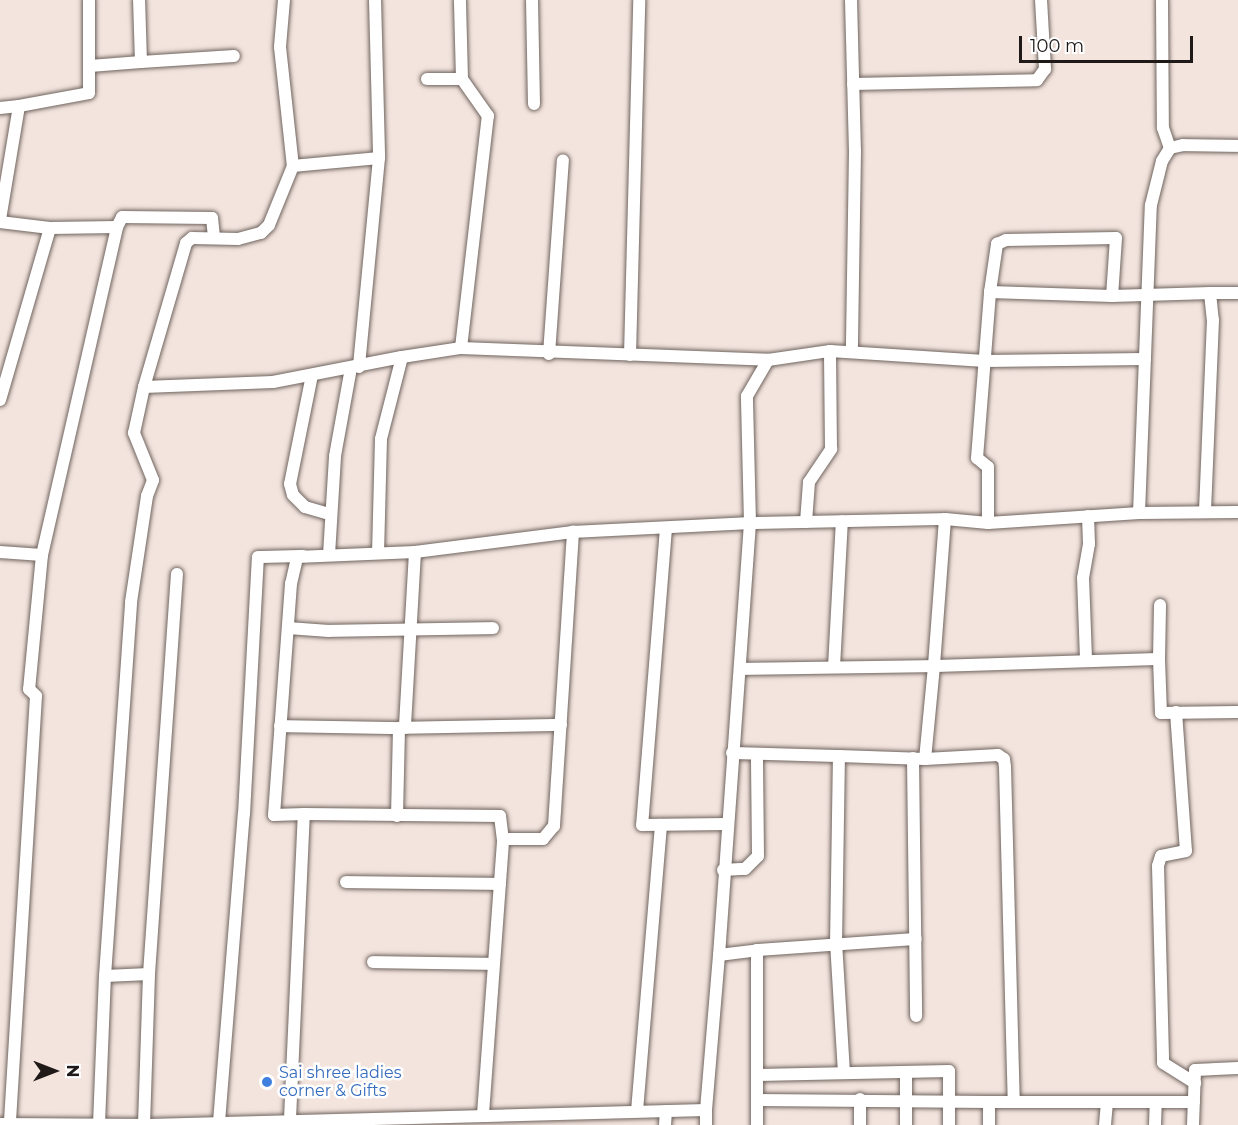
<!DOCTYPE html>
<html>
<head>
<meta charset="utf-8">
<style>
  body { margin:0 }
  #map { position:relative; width:1238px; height:1125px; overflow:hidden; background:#f3e4de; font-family:Montserrat,sans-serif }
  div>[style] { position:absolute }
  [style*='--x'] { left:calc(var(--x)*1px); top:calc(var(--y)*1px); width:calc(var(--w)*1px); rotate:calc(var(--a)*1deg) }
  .roads { filter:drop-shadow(0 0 2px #70645e) drop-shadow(0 0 2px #70645e) }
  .street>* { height:12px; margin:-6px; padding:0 6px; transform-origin:6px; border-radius:6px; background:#fff }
  .dots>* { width:16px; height:16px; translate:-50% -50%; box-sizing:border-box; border:3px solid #fff; border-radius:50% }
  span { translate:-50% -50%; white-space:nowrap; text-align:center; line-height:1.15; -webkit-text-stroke:5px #fff; paint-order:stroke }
  .shop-label { font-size:16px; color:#366cbe }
  .left { translate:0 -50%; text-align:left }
  .north { position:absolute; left:24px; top:1041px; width:60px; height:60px; -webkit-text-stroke:4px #fff; paint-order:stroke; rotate:90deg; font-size:16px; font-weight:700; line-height:24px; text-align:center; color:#1f1a18 }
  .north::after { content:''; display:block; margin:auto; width:21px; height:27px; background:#1f1a18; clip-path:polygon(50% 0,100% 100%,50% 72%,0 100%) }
  .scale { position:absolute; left:1019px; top:36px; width:174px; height:27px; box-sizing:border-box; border:3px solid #1f1a18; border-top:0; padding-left:8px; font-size:18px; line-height:21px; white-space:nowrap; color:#1f1a18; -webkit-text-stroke:4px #fff; paint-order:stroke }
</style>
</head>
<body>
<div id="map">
  <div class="roads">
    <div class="street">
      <div style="--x:284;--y:0;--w:47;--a:94.9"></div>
      <div style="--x:280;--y:47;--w:120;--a:83.8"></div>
      <div style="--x:293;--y:166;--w:86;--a:-5.3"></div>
      <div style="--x:379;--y:158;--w:210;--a:95.5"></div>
      <div style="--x:375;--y:0;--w:158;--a:88.5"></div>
      <div style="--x:532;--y:0;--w:104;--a:88.9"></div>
      <div style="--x:851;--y:0;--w:151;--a:88.5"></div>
      <div style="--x:855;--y:151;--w:201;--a:90.9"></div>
      <div style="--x:1162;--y:0;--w:128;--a:89.6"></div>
      <div style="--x:1163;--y:128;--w:21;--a:71"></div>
      <div style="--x:141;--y:62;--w:93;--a:-3.7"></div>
      <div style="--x:90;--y:66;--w:51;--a:-4.5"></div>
      <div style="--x:141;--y:62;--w:62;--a:-91.8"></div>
      <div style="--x:427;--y:79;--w:35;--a:0"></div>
      <div style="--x:462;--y:79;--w:79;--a:-91.5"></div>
      <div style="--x:853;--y:84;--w:184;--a:-1.2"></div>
      <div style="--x:1037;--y:80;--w:14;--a:-54"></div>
      <div style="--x:1045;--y:69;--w:69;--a:-93.3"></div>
      <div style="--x:19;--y:106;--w:71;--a:-10.5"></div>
      <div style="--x:89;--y:93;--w:93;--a:-90"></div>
      <div style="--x:0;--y:108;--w:19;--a:-6"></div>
      <div style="--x:19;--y:106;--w:116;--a:99.5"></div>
      <div style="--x:0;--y:222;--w:50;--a:6.8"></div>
      <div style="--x:50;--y:228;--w:179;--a:106.2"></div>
      <div style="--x:50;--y:228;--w:67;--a:-0.9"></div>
      <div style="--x:117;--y:227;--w:11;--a:-63"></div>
      <div style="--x:122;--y:217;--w:90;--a:0.6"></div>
      <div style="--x:212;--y:218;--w:19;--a:84"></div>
      <div style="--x:990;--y:292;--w:49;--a:-81.7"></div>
      <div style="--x:997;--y:244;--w:10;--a:-24"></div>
      <div style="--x:1006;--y:240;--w:110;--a:-1"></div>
      <div style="--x:1116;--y:238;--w:58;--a:93.9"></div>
      <div style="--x:1210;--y:293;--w:28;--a:0"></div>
      <div style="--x:461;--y:348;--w:234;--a:-83.4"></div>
      <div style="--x:488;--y:116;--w:45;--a:-125.1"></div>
      <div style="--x:549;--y:354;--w:194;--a:-85.9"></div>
      <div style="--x:630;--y:355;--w:355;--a:-88.5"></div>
      <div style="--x:402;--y:357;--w:60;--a:-8.7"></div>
      <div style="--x:461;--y:348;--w:307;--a:2.2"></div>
      <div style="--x:312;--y:375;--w:111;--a:101.4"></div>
      <div style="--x:290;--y:484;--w:11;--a:75"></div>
      <div style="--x:293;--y:495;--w:17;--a:45"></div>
      <div style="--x:305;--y:507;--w:26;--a:16"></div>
      <div style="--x:144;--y:387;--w:129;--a:-2.2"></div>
      <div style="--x:273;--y:382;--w:131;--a:-11"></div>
      <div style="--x:402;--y:357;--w:85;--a:104.4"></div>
      <div style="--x:381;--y:439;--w:114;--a:91.5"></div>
      <div style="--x:1238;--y:512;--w:99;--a:179.4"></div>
      <div style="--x:1139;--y:513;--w:151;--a:176.2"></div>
      <div style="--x:988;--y:523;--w:43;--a:-174.7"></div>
      <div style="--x:945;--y:519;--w:147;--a:94.3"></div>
      <div style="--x:934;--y:666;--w:225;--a:-1.8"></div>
      <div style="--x:1159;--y:659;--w:54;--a:87.9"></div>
      <div style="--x:1161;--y:713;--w:77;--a:-0.7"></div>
      <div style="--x:1139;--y:513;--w:308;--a:-87.8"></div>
      <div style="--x:1151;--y:205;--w:45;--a:-76"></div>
      <div style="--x:1162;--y:161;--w:15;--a:-58"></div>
      <div style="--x:1170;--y:148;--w:13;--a:-13"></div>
      <div style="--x:1183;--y:145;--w:55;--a:1"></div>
      <div style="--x:945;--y:519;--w:195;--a:178.8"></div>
      <div style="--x:750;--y:523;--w:127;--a:-91.4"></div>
      <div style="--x:747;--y:396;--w:42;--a:-59.7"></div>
      <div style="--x:768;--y:360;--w:63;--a:-8.3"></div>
      <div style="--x:830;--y:351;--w:155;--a:3.7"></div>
      <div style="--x:985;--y:361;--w:160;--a:-0.7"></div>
      <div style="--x:806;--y:522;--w:40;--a:-85.7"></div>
      <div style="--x:809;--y:482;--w:40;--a:-56"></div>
      <div style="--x:831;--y:449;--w:98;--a:-90.6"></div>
      <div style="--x:988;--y:523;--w:56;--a:-90"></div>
      <div style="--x:988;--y:467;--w:14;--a:-141"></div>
      <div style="--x:977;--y:458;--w:167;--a:-85.5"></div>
      <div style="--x:990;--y:292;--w:122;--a:1.9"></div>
      <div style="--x:1112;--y:296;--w:98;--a:-1.8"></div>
      <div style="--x:1210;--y:293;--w:27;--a:84"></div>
      <div style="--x:1213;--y:320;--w:191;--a:92.4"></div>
      <div style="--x:666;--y:528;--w:298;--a:94.6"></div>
      <div style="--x:642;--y:825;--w:84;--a:-0.7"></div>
      <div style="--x:0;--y:552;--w:42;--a:4.1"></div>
      <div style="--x:42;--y:555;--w:135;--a:95.5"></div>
      <div style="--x:29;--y:689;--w:10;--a:45"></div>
      <div style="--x:36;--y:696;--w:429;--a:93.5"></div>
      <div style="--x:415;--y:552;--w:159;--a:-7.2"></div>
      <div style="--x:42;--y:555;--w:336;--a:-77.1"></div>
      <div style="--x:329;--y:555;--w:99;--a:-86.5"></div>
      <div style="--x:335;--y:456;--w:89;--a:-79.7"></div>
      <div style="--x:288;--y:628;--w:41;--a:4.2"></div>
      <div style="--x:329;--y:631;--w:164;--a:-1"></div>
      <div style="--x:1086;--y:659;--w:81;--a:-92.1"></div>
      <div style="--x:1083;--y:578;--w:35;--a:-80"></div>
      <div style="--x:1089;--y:544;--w:28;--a:-92"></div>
      <div style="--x:1159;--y:659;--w:54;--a:-88.9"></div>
      <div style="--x:834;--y:667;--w:146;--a:-86.9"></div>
      <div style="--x:742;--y:669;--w:192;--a:-0.9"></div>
      <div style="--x:934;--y:666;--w:93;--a:95.5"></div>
      <div style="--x:1176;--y:712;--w:139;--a:85.9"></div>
      <div style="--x:1186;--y:851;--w:25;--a:169"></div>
      <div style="--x:1161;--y:856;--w:10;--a:107"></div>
      <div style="--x:1158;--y:866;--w:197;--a:88.5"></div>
      <div style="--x:1163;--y:1063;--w:38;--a:32"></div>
      <div style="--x:280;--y:726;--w:119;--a:1"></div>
      <div style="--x:732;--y:753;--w:107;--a:1.6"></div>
      <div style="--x:913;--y:758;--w:258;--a:89.3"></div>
      <div style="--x:304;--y:814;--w:30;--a:178"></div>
      <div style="--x:274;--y:815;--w:232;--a:-85.8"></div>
      <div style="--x:291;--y:584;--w:28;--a:-77"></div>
      <div style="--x:297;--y:557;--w:118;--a:-2.4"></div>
      <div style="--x:415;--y:552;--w:176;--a:93.3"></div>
      <div style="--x:397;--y:816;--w:88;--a:-88.7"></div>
      <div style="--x:399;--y:728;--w:162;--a:-1.1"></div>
      <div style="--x:723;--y:870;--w:22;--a:-3"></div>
      <div style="--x:745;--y:869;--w:18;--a:-45"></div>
      <div style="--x:758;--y:856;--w:102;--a:-90.6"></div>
      <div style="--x:346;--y:882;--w:154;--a:0.7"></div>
      <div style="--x:757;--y:950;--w:159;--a:-4"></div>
      <div style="--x:373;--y:962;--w:121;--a:0.9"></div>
      <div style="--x:149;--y:974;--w:401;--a:-86"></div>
      <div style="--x:105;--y:976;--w:375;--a:-86"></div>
      <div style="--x:131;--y:602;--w:107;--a:-81.4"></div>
      <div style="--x:147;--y:496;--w:17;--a:-69"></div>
      <div style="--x:153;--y:480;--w:51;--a:-112"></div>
      <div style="--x:134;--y:433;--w:47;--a:-77.7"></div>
      <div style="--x:144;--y:387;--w:150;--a:-73.7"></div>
      <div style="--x:186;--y:243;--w:8;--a:-40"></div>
      <div style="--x:192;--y:238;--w:46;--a:1.2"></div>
      <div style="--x:238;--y:239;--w:24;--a:-15"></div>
      <div style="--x:261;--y:233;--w:11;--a:-45"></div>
      <div style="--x:269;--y:225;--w:64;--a:-67.9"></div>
      <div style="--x:844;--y:1073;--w:129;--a:-93.5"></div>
      <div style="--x:836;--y:944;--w:188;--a:-89.1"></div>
      <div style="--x:839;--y:756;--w:86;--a:2"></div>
      <div style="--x:925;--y:759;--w:73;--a:-3.1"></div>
      <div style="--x:998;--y:755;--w:7;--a:34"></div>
      <div style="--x:1004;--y:759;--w:8;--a:83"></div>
      <div style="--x:1005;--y:767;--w:335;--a:88.5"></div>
      <div style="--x:1014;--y:1102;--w:180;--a:0"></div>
      <div style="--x:758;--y:1075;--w:191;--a:-1.2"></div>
      <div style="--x:949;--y:1071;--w:54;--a:90"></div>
      <div style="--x:860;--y:1099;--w:26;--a:90"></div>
      <div style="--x:757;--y:1100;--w:232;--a:0.5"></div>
      <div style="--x:706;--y:1110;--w:15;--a:90"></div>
      <div style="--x:637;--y:1111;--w:287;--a:-85.2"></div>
      <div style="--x:483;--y:1114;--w:276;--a:-85.8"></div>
      <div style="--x:503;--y:839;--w:40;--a:0"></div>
      <div style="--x:543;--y:839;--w:17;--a:-50"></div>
      <div style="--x:554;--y:826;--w:295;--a:-86.3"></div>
      <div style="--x:573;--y:532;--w:177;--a:-2.9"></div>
      <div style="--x:750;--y:523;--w:433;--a:94.1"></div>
      <div style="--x:290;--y:1119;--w:305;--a:-87.4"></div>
      <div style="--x:304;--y:814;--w:196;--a:0.6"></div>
      <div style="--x:500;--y:816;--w:23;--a:83"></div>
      <div style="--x:219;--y:1122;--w:309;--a:-85.4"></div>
      <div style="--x:244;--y:814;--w:257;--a:-86.9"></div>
      <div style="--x:258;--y:557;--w:45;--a:-1.3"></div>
      <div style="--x:0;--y:1124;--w:149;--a:0.4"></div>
      <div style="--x:149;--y:1125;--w:557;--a:-1.54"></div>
      <div style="--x:706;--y:1110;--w:156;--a:-85.2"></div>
      <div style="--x:719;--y:955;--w:38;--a:-7"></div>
      <div style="--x:757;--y:950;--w:175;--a:90"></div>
      <div style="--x:99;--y:1124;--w:148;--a:-87.7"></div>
      <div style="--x:105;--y:976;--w:44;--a:-2.6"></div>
      <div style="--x:149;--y:974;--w:151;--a:91.9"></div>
      <div style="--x:665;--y:1125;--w:14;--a:-86"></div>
      <div style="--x:906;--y:1125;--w:53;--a:-90"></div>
      <div style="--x:989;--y:1125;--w:23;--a:-90"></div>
      <div style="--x:989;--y:1102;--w:25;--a:0"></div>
      <div style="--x:1105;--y:1125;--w:23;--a:-85"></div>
      <div style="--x:1155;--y:1125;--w:23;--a:-88"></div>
      <div style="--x:1193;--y:1125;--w:55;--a:-87.9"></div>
      <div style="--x:1195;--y:1070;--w:43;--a:-2.7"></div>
    </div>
  </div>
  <div class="dots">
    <div style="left:267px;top:1082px;background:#3f7fe0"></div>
  </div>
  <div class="shop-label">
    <span class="left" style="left:279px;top:1082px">Sai shree ladies<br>corner &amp; Gifts</span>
  </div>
  <div class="north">N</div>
  <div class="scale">100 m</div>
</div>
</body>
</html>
